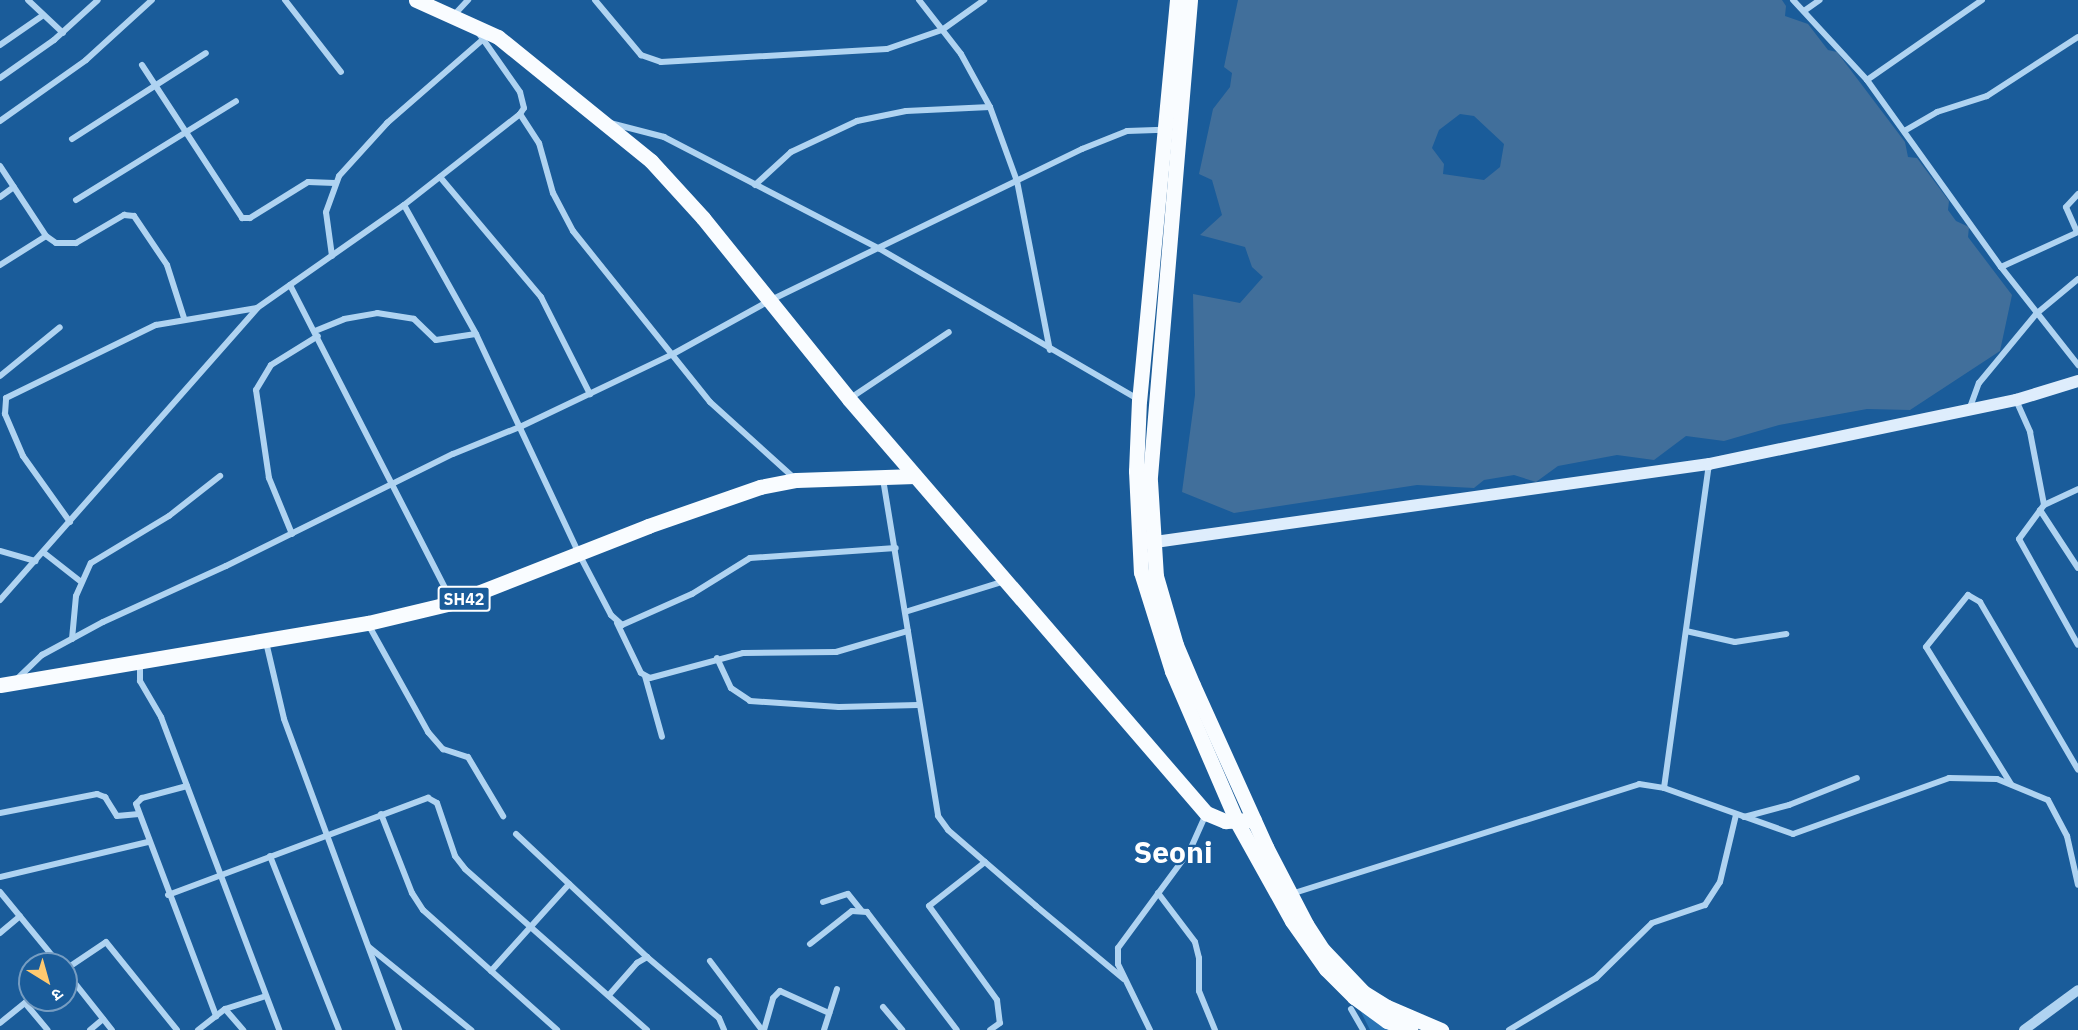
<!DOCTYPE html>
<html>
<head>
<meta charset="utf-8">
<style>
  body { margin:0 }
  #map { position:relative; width:2078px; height:1030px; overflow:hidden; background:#1a5c9a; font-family:"IBM Plex Sans","Noto Sans Devanagari",sans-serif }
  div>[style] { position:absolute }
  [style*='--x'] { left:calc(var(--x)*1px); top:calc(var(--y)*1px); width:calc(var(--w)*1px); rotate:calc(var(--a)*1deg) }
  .green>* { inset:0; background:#2a75b6 }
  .water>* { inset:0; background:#416f9b }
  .minor>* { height:6px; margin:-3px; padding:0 3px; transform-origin:3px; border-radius:3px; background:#afd3f1 }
  .tertiary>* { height:10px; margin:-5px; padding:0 5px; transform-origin:5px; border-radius:5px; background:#afd3f1 }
  .secondary>* { height:12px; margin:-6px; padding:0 6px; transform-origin:6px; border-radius:6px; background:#deedfc }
  .primary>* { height:15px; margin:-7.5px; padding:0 7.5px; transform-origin:7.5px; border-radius:7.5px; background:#f9fcff }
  span { translate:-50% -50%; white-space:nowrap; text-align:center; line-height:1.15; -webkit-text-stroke:4.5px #1a5c9a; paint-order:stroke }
  .shield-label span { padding:2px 4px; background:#1a5c9a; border:2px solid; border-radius:4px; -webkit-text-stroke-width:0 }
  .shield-label { font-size:16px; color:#fff; font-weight:700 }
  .town-label { font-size:30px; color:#fff; font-weight:700 }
  .north { position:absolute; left:18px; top:952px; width:60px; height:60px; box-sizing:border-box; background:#1a5c9a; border:2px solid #769dc2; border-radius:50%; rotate:143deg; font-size:16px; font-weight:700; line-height:24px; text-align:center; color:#fff }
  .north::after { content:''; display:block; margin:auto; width:21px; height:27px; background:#ffc96f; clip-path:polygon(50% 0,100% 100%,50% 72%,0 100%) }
</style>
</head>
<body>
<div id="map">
  <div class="green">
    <div style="clip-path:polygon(1359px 1008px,1409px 1030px,1370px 1030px)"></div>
  </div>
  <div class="water">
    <div style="clip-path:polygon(evenodd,1238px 0,1782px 0,1786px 6px,1785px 16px,1808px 24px,1828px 50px,1837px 52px,1905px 142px,1908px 157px,1917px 158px,1949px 201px,1948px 210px,1956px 221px,1969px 227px,1968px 237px,2012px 295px,2000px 351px,1910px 410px,1867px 409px,1779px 425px,1724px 441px,1686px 436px,1654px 460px,1617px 455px,1558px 466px,1536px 482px,1514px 475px,1484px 480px,1474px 488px,1417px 485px,1234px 513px,1182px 492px,1195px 395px,1193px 294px,1240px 303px,1263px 277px,1252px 267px,1245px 247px,1200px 235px,1222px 215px,1212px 180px,1199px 174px,1213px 109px,1230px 87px,1232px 73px,1224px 67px,1238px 0,1460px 114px,1474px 116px,1504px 144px,1500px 167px,1484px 180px,1443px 174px,1444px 164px,1432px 148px,1439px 130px,1460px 114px)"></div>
  </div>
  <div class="minor">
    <div style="--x:28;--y:0;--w:48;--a:43.3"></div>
    <div style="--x:285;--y:0;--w:91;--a:52.1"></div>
    <div style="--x:595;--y:0;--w:72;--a:50.1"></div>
    <div style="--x:641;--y:55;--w:21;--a:19"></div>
    <div style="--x:661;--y:62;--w:226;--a:-3.3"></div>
    <div style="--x:887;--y:49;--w:58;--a:-19.1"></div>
    <div style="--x:942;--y:30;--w:52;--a:-35.5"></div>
    <div style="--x:919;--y:0;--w:68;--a:52.1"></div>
    <div style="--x:961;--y:54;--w:60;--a:61.3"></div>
    <div style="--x:990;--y:107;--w:79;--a:70"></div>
    <div style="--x:1017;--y:181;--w:172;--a:79"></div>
    <div style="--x:1793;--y:0;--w:109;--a:47.2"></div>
    <div style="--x:1867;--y:80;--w:230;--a:54.4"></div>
    <div style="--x:2001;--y:267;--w:125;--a:51.8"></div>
    <div style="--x:1804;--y:11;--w:19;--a:-35"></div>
    <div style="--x:454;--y:15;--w:21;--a:-47"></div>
    <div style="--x:0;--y:45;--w:51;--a:-34.6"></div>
    <div style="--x:142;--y:65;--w:183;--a:56.8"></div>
    <div style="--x:242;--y:218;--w:8;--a:0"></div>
    <div style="--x:250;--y:218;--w:68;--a:-31.8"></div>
    <div style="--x:308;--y:182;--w:27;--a:2"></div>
    <div style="--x:0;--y:78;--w:66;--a:-35.1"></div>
    <div style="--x:54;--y:40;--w:59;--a:-42.3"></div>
    <div style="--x:1867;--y:80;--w:140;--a:-34.8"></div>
    <div style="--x:520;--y:114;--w:35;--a:57"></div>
    <div style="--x:539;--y:143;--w:52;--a:74.4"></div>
    <div style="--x:553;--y:193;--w:43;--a:62.2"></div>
    <div style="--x:573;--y:231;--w:219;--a:51.3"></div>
    <div style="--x:710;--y:402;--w:113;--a:42.1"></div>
    <div style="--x:0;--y:121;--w:105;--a:-35.3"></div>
    <div style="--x:86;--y:60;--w:89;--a:-42.3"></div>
    <div style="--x:610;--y:123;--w:56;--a:14.5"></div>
    <div style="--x:664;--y:137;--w:243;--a:27.4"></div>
    <div style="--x:880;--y:249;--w:300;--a:30.2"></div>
    <div style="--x:1906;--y:130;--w:36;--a:-30"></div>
    <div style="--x:1937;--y:112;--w:52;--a:-17.7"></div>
    <div style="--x:1987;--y:96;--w:108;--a:-33"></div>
    <div style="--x:72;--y:139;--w:159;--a:-32.7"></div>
    <div style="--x:0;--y:166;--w:84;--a:56.7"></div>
    <div style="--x:46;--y:236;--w:12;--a:35"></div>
    <div style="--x:56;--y:243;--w:20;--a:0"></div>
    <div style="--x:76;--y:243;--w:56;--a:-30.3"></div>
    <div style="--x:124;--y:215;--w:10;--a:6"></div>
    <div style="--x:134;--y:216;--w:59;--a:56"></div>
    <div style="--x:167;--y:265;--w:56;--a:72.2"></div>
    <div style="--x:440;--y:177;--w:157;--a:49.9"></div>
    <div style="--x:541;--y:297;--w:109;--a:63.2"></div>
    <div style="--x:755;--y:185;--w:49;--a:-42.5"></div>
    <div style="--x:791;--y:152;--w:73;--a:-25.2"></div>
    <div style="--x:857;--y:121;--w:50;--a:-11.5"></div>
    <div style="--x:906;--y:111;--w:84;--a:-2.7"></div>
    <div style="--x:0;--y:197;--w:17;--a:-36"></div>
    <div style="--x:76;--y:200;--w:188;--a:-31.7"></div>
    <div style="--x:404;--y:205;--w:148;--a:60.8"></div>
    <div style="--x:2077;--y:232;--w:27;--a:-114"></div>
    <div style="--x:2066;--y:207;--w:18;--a:-47"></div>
    <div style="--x:332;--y:256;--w:44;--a:-97.8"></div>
    <div style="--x:326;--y:212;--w:38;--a:-70"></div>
    <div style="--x:339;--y:176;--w:72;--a:-47.8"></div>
    <div style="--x:387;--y:123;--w:126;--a:-41.1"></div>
    <div style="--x:0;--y:265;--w:54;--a:-32.2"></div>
    <div style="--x:2001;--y:267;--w:85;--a:-24.4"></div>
    <div style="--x:290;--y:285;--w:356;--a:62.9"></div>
    <div style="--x:315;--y:331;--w:31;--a:-22"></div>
    <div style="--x:344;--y:319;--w:34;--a:-10"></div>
    <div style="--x:377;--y:313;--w:37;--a:9"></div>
    <div style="--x:414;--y:319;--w:30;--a:44"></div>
    <div style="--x:436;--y:340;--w:40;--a:-8.5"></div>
    <div style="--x:476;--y:334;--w:243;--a:64.9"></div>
    <div style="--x:579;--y:554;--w:69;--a:62.3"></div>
    <div style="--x:611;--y:615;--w:15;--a:42"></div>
    <div style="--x:622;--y:625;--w:77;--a:-23.9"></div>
    <div style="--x:692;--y:594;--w:68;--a:-31.8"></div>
    <div style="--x:750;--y:558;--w:146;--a:-3.9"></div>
    <div style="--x:0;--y:376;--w:77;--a:-39.2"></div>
    <div style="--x:849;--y:399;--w:120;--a:-33.8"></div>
    <div style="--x:2016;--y:400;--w:35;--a:66"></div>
    <div style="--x:2030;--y:432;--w:74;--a:79.1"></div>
    <div style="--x:2044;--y:505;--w:42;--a:126.3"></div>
    <div style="--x:2019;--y:539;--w:121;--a:60.9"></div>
    <div style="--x:1969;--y:410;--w:29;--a:-70"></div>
    <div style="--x:1979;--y:383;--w:89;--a:-50.4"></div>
    <div style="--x:2036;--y:314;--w:55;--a:-39.8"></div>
    <div style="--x:883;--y:479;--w:341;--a:80.7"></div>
    <div style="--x:938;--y:816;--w:17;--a:54"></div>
    <div style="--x:948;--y:830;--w:116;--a:40.8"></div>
    <div style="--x:1036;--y:906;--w:114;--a:39.7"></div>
    <div style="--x:2044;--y:505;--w:38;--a:-25"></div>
    <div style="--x:2040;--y:510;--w:69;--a:56.8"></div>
    <div style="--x:70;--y:522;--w:81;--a:-125.5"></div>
    <div style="--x:23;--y:456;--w:46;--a:-113.2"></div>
    <div style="--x:5;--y:414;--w:16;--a:-86"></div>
    <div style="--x:6;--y:398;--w:167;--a:-26"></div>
    <div style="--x:156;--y:325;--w:101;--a:-9.6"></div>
    <div style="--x:292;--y:534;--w:61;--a:-112.3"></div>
    <div style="--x:269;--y:478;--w:89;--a:-98.4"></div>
    <div style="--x:256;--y:390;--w:29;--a:-59"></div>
    <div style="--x:271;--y:365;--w:55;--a:-31.7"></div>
    <div style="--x:0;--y:551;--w:37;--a:16"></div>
    <div style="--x:43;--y:552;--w:47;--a:38.1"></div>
    <div style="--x:0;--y:600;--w:389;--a:-48.6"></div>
    <div style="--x:257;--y:308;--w:179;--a:-35"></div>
    <div style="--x:404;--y:205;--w:147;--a:-38.1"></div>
    <div style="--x:520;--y:114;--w:7;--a:-56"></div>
    <div style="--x:524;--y:108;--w:16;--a:-104"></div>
    <div style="--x:520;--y:92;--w:73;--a:-125"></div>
    <div style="--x:905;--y:612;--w:105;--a:-17.2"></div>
    <div style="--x:617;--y:623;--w:55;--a:64.4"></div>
    <div style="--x:641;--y:673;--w:10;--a:29"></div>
    <div style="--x:650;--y:678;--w:96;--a:-15"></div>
    <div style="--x:743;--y:653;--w:93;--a:-0.6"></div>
    <div style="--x:836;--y:652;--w:75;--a:-16.3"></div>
    <div style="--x:368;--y:624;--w:124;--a:60.9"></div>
    <div style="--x:428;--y:732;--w:23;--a:49"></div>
    <div style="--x:443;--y:749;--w:26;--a:18"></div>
    <div style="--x:468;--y:757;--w:69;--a:59.3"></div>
    <div style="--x:1686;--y:631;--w:50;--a:12.7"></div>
    <div style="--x:1735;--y:642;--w:52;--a:-8.9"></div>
    <div style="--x:72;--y:639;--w:43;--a:-84.7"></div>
    <div style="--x:76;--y:596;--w:36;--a:-66"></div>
    <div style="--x:91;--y:563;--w:91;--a:-31.1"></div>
    <div style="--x:169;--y:516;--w:65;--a:-38.1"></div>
    <div style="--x:266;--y:642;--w:79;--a:76.8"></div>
    <div style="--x:284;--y:719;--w:332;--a:69.7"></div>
    <div style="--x:717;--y:658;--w:33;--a:65"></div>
    <div style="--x:731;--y:688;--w:23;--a:34"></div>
    <div style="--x:750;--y:701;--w:89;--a:3.9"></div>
    <div style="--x:839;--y:707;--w:79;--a:-1.5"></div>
    <div style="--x:140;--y:662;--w:19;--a:90"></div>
    <div style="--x:140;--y:681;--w:42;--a:59.7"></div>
    <div style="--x:161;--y:717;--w:335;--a:69.3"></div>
    <div style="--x:645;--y:676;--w:63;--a:74.4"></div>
    <div style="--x:17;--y:679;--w:35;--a:-44"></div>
    <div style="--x:42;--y:655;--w:69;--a:-28.4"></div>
    <div style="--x:103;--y:622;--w:135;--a:-24.5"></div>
    <div style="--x:226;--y:566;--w:253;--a:-26.3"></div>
    <div style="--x:453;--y:454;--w:74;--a:-22.1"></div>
    <div style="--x:522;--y:426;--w:167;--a:-25.5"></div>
    <div style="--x:673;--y:354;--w:112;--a:-28.9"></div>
    <div style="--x:771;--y:300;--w:346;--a:-25.9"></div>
    <div style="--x:1082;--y:149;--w:48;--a:-21.8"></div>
    <div style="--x:1127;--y:131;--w:36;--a:-2"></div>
    <div style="--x:2011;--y:784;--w:161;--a:-121.8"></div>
    <div style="--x:1926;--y:647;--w:67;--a:-51.1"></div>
    <div style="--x:1968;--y:595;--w:14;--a:30"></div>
    <div style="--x:1980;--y:602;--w:194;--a:59.7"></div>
    <div style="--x:187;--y:786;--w:47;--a:165.1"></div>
    <div style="--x:142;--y:798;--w:8;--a:135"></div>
    <div style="--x:136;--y:804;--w:227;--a:69.3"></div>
    <div style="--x:1664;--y:788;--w:327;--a:-82.1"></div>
    <div style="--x:0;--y:813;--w:99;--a:-11.1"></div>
    <div style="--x:97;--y:794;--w:9;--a:21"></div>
    <div style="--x:105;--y:797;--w:22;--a:58"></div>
    <div style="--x:117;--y:816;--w:22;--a:-5"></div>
    <div style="--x:381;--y:814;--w:85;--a:68.6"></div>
    <div style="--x:412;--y:893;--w:20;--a:57"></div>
    <div style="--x:423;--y:910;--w:180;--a:41.8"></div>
    <div style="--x:1744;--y:817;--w:47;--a:-14.9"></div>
    <div style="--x:1789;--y:805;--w:73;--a:-21.7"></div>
    <div style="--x:516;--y:834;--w:180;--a:43.2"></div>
    <div style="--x:270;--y:856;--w:187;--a:68.4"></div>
    <div style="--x:985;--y:862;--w:71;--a:141.8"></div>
    <div style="--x:929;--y:906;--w:116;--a:54.1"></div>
    <div style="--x:997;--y:1000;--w:23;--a:83"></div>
    <div style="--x:1000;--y:1023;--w:12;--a:145"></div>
    <div style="--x:0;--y:877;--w:152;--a:-13.3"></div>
    <div style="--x:0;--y:892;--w:93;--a:50.7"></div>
    <div style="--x:1158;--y:893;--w:61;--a:52.9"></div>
    <div style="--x:1195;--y:942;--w:16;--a:76"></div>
    <div style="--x:1199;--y:958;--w:33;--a:90"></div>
    <div style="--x:1199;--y:991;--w:42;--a:67.7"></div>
    <div style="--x:1291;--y:894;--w:365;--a:-17.5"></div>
    <div style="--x:1639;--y:784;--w:25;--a:9"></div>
    <div style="--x:1664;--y:788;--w:137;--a:19.6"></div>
    <div style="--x:1793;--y:834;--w:166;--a:-19.7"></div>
    <div style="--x:1949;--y:778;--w:48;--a:1.2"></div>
    <div style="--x:1997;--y:779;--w:55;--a:22.4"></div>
    <div style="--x:2048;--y:800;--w:41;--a:62.2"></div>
    <div style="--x:2067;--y:836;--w:50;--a:77.3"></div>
    <div style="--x:168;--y:895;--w:278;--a:-20.5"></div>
    <div style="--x:428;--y:798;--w:10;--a:29"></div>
    <div style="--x:437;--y:803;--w:56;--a:71.2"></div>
    <div style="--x:455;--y:856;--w:16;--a:52"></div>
    <div style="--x:465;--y:869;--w:243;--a:41.5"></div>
    <div style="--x:823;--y:902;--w:26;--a:-18"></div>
    <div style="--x:848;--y:894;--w:21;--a:51"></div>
    <div style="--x:0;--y:933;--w:26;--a:-40"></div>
    <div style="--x:810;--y:944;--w:53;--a:-38.2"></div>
    <div style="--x:852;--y:911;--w:15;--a:4"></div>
    <div style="--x:867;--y:912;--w:148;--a:52.7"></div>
    <div style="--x:369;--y:947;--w:132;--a:39.1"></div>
    <div style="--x:710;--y:961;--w:86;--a:53"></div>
    <div style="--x:66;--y:969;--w:48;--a:-34"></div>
    <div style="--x:106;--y:942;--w:113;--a:51.1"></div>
    <div style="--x:491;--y:971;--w:117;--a:-48.1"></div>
    <div style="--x:66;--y:972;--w:74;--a:51.6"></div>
    <div style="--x:609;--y:995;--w:43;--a:-48.8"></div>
    <div style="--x:637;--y:963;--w:12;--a:-31"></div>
    <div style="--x:647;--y:957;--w:94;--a:40.3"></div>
    <div style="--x:719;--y:1018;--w:13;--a:67"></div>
    <div style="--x:25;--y:1003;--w:35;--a:50"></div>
    <div style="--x:883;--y:1007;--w:30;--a:50"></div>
    <div style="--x:225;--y:1009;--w:28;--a:49"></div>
    <div style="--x:1351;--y:1009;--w:24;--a:60"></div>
    <div style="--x:0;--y:1023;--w:38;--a:-39"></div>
    <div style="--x:90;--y:1030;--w:17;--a:-40"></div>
    <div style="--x:198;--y:1030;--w:34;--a:-38"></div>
    <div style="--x:225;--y:1009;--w:43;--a:-17.6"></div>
    <div style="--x:764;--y:1030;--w:33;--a:-74"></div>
    <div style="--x:773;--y:998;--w:10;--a:-45"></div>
    <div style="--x:780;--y:991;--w:54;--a:24.2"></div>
    <div style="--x:824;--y:1030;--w:43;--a:-72.4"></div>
    <div style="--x:1150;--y:1030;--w:73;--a:-115.9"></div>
    <div style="--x:1118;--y:964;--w:16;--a:-90"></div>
    <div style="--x:1118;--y:948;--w:122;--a:-53.7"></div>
    <div style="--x:1190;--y:850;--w:39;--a:-66"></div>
    <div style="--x:1509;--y:1030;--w:101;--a:-30.9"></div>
    <div style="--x:1596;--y:978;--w:78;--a:-44.5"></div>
    <div style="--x:1652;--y:923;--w:56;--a:-18.8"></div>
    <div style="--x:1705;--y:905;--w:27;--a:-57"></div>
    <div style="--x:1720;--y:882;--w:69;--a:-76.6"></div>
  </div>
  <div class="tertiary">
    <div style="--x:2024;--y:1030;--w:67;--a:-36.5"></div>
  </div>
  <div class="secondary">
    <div style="--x:1148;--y:543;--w:567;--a:-8.02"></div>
    <div style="--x:1709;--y:464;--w:314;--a:-11.8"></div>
    <div style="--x:2016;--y:400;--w:65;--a:-17"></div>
  </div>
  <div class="primary">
    <div style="--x:416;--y:0;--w:90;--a:24.3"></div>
    <div style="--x:498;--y:37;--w:197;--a:39"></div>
    <div style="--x:651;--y:161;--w:77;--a:47.6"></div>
    <div style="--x:703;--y:218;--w:233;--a:51.1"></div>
    <div style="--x:849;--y:399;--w:547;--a:49.23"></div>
    <div style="--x:1206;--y:813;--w:21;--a:23"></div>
    <div style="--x:1225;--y:821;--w:29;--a:-2"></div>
    <div style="--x:1177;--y:0;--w:402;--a:95.4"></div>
    <div style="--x:1139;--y:400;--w:71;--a:92.4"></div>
    <div style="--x:1136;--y:471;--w:101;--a:87.2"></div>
    <div style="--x:1141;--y:572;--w:104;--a:72.6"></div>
    <div style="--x:1172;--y:671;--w:164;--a:66.7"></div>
    <div style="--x:1237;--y:822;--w:113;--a:60.9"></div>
    <div style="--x:1292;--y:921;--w:59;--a:54.7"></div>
    <div style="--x:1326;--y:969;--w:40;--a:45"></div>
    <div style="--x:1354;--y:997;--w:41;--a:36"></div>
    <div style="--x:1387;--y:1021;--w:25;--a:21"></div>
    <div style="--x:1190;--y:0;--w:483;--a:94.8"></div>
    <div style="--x:1150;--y:481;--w:95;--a:86.4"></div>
    <div style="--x:1156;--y:576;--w:72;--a:73.8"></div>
    <div style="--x:1176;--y:645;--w:43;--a:67"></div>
    <div style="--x:1193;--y:685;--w:178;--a:65.7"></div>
    <div style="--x:1266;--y:847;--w:87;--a:62.5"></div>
    <div style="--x:1306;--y:924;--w:31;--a:57"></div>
    <div style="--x:1323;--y:950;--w:58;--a:46.4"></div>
    <div style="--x:1363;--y:992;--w:28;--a:32"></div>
    <div style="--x:1387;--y:1007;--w:59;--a:23.1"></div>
    <div style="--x:0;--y:685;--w:373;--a:-9.6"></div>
    <div style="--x:368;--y:623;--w:86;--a:-13.4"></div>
    <div style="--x:452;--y:603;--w:211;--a:-21.4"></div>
    <div style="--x:648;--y:526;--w:119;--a:-19.2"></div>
    <div style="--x:760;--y:487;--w:37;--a:-11"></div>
    <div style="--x:796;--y:480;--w:119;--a:-1.9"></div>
  </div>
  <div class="shield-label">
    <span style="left:464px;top:599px">SH42</span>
  </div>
  <div class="town-label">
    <span style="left:1173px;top:852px">Seoni</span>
  </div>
  <div class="north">उ</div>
</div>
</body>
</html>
